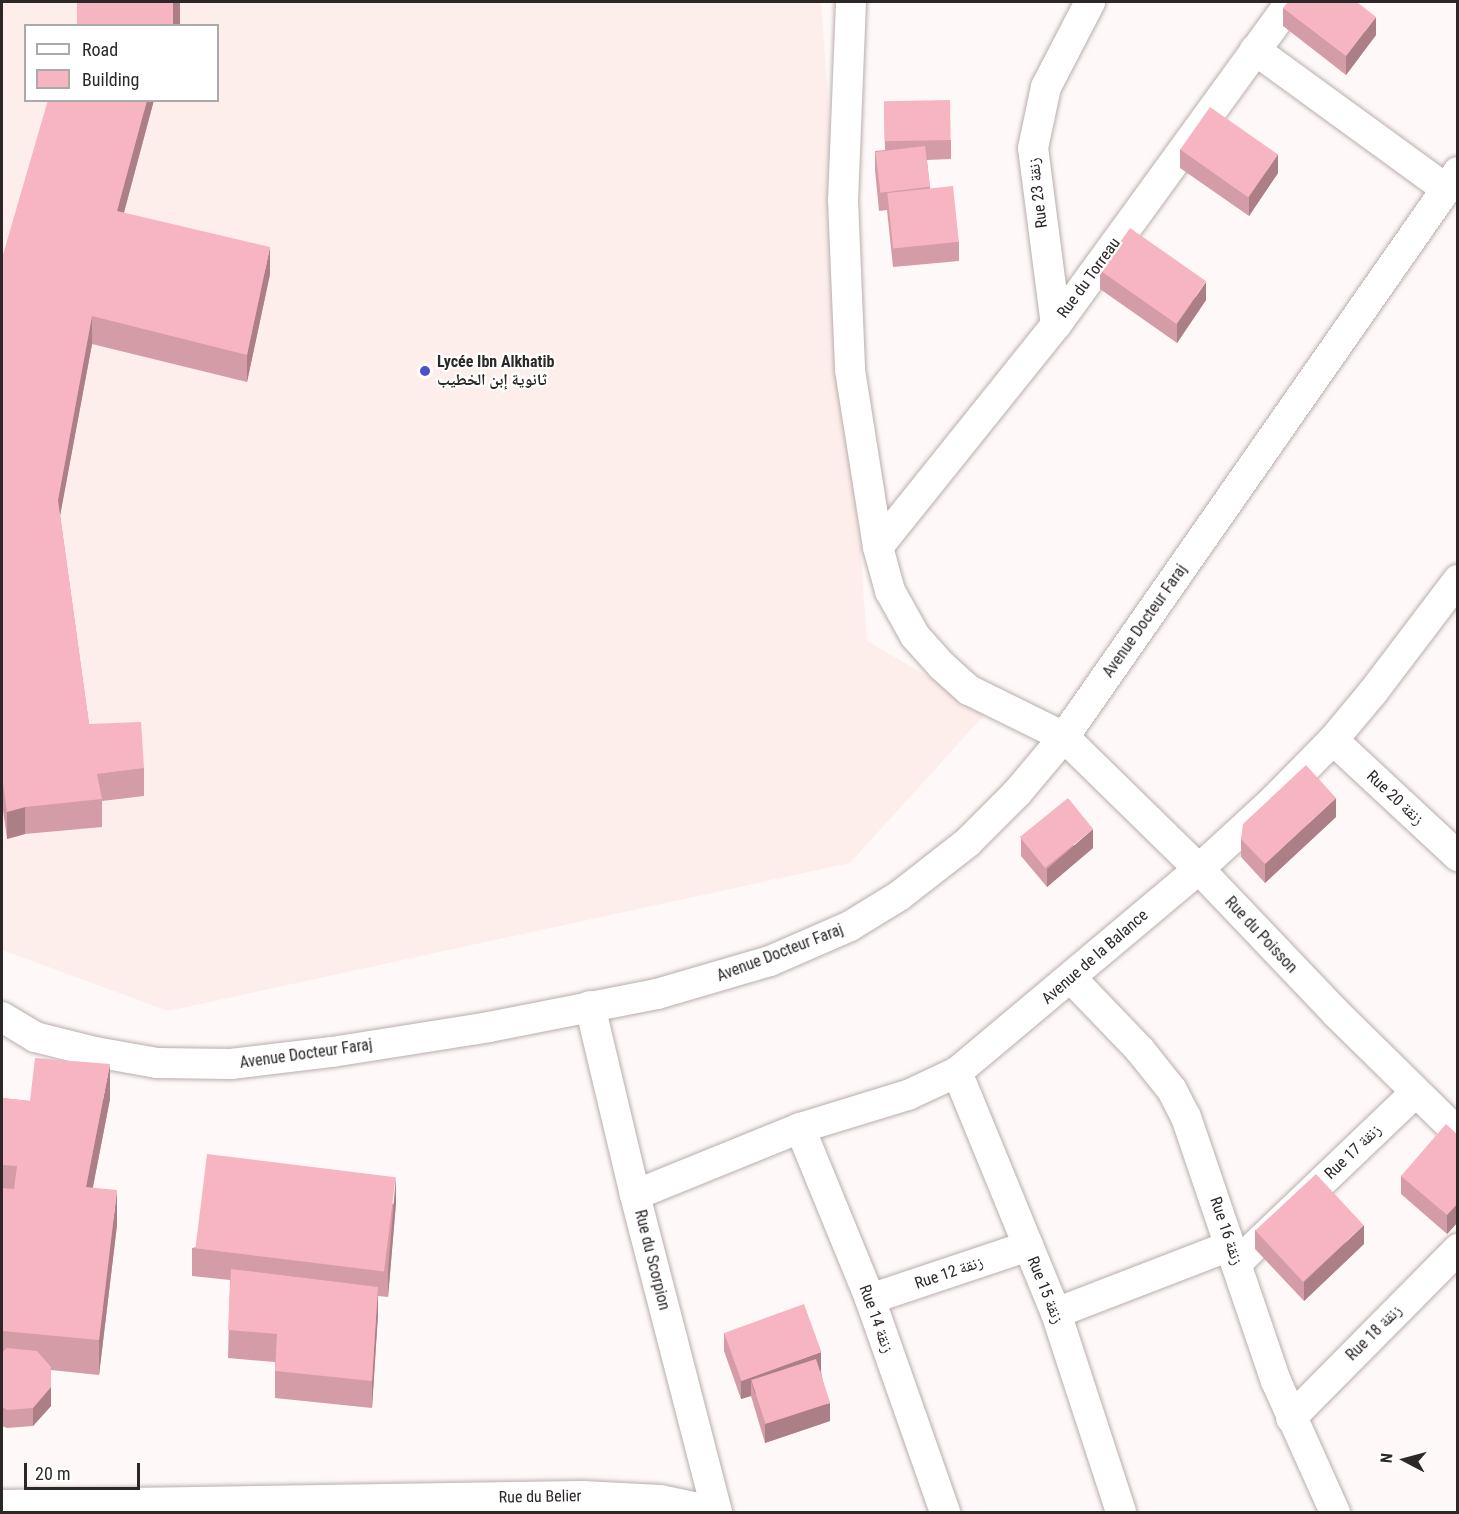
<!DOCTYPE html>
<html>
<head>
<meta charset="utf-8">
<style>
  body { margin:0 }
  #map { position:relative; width:1459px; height:1514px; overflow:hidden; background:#fef9f8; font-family:"Roboto Condensed","Noto Naskh Arabic",sans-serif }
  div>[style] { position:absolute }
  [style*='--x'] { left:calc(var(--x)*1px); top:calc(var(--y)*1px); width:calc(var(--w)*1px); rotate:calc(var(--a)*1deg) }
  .built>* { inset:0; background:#feeeeb }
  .roads { filter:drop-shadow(0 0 2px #b9aeac) drop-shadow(0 0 2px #b9aeac) }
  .minor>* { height:30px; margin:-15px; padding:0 15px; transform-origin:15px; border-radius:15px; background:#fff }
  .wall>* { inset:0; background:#d49ca6 }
  .shaded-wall>* { inset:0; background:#ac7f87; transform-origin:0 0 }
  .building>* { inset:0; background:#f6b5c1; transform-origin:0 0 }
  .dots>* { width:16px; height:16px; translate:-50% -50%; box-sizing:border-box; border:3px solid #fff; border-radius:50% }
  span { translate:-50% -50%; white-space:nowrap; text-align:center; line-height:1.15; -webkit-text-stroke:4.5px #fff; paint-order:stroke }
  .street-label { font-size:16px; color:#2d2828 }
  .poi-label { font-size:16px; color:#2d2828; font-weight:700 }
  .left { translate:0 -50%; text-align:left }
  .frame { position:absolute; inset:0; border:3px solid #2d2828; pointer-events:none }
  .legend { position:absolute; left:24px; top:24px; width:195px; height:78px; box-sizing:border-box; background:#fff; border:2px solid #aba9a9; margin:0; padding:8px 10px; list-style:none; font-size:18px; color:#2d2828 }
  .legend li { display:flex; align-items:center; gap:12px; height:30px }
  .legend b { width:30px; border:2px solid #aba9a9 }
  .north { position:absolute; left:1375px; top:1430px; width:60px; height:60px; -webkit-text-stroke:4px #fff; paint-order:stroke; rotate:276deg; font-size:16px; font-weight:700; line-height:24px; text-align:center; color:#2d2828 }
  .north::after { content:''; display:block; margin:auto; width:21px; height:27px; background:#2d2828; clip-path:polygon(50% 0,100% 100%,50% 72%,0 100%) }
  .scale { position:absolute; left:24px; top:1463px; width:116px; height:27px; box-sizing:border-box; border:3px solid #2d2828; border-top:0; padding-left:8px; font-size:18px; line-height:21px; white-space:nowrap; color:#2d2828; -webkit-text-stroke:4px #fff; paint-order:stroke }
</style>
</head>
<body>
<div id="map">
  <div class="built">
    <div style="clip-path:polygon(evenodd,2px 2px,821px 2px,867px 641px,988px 711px,850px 863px,168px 1011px,2px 950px,2px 2px,26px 26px,218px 26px,218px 100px,26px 100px,26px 26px)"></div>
  </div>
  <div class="roads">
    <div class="minor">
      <div style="--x:851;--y:2;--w:198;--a:92.3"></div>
      <div style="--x:843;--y:200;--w:170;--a:87.6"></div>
      <div style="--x:850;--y:370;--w:179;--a:81"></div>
      <div style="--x:878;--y:547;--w:46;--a:74.7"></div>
      <div style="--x:890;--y:591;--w:51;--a:60.9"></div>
      <div style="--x:915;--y:636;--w:40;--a:48"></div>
      <div style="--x:942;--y:666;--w:36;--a:42"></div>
      <div style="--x:969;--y:690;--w:106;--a:26.3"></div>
      <div style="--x:1064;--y:737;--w:189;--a:44.4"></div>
      <div style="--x:1199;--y:869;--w:199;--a:46.4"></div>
      <div style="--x:1336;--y:1013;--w:171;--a:44.5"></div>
      <div style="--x:1255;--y:50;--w:236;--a:36"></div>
      <div style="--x:1056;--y:325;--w:178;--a:-97.4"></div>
      <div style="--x:1033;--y:148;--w:62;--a:-78"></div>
      <div style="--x:1046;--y:87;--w:96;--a:-62.6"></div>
      <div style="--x:878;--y:547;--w:285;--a:-51.3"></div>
      <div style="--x:1056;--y:325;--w:399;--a:-54"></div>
      <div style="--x:1333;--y:740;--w:171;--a:42.9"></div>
      <div style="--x:1071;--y:978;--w:100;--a:46.2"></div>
      <div style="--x:1140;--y:1050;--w:51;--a:51.3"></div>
      <div style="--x:1172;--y:1090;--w:30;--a:63"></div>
      <div style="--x:1186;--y:1117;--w:279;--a:71.2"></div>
      <div style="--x:1276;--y:1381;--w:144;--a:65.8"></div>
      <div style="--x:590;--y:1006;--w:194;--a:76.6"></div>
      <div style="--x:635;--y:1195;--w:327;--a:75.5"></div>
      <div style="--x:2;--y:1017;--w:39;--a:31"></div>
      <div style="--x:35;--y:1037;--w:62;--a:14"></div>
      <div style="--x:95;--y:1052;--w:63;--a:10.1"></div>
      <div style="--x:157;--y:1063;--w:74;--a:0.8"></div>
      <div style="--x:231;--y:1064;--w:102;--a:-6.8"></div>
      <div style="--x:332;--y:1052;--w:159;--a:-9"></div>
      <div style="--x:489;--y:1027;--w:171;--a:-11.1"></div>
      <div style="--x:657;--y:994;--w:118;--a:-16.3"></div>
      <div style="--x:770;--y:961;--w:87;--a:-23.6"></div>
      <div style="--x:850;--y:926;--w:57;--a:-31.5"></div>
      <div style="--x:899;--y:896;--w:88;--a:-38"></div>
      <div style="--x:968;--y:842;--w:69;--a:-45"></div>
      <div style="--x:1017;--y:793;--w:73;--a:-50"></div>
      <div style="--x:1064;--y:737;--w:689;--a:-55.11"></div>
      <div style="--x:957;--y:1072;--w:261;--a:67.7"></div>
      <div style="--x:1056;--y:1313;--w:209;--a:71.9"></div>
      <div style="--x:800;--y:1128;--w:185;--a:67.7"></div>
      <div style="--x:870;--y:1299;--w:226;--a:70.6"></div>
      <div style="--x:635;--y:1195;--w:178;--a:-22.1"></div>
      <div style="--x:800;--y:1128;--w:113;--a:-17"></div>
      <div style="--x:908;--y:1095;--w:54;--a:-25.1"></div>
      <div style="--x:957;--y:1072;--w:316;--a:-40"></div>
      <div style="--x:1199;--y:869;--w:103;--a:-42.6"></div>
      <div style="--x:1275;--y:799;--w:83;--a:-45.5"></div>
      <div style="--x:1333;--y:740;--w:62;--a:-50.2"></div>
      <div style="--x:1373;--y:692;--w:141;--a:-52.8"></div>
      <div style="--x:1238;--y:1262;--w:245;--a:-43.7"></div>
      <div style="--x:870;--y:1299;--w:167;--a:-18.5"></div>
      <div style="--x:1056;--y:1313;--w:186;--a:-21.1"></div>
      <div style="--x:1291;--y:1418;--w:238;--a:-45.3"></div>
      <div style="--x:2;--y:1505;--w:581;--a:-0.89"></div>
      <div style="--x:583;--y:1496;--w:77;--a:3"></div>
      <div style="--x:660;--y:1500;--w:58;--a:11.9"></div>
    </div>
  </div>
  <div class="wall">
    <div style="clip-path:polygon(1283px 8px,1376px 35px,1346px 75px,1283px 26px)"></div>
    <div style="clip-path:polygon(154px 100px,124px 213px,270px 274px,247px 382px,92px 344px,60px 515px,89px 724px,144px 768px,144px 796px,102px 801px,102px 827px,25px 834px,7px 839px,2px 803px,2px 258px)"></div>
    <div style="clip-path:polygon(884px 103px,951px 140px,951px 159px,927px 160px,930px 188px,959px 242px,959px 261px,893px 267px,887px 210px,879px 211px,875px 170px,875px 151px,885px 150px)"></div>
    <div style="clip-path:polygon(1180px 149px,1278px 173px,1249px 216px,1180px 168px)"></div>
    <div style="clip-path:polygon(1100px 270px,1206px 300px,1177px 343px,1100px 289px)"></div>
    <div style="clip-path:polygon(1336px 817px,1265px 883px,1241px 857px,1241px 839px)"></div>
    <div style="clip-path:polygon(1021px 838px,1093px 848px,1047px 887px,1021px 856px)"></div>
    <div style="clip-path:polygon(2px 1098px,30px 1101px,110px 1099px,93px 1187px,117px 1225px,99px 1375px,51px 1370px,51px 1406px,33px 1426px,7px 1428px,2px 1426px)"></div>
    <div style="clip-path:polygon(1458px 1135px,1458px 1222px,1447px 1234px,1401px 1194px,1401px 1176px)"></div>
    <div style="clip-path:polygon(396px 1203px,388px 1297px,378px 1296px,378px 1314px,372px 1408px,275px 1398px,275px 1362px,228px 1358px,230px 1280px,192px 1276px,192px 1248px)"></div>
    <div style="clip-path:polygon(1255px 1230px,1364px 1244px,1304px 1301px,1255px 1249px)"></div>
    <div style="clip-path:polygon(724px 1333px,821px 1371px,830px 1421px,765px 1443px,751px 1396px,741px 1399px,724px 1351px)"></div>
  </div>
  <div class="shaded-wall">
    <div style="left:173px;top:2px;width:7px;height:25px"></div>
    <div style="clip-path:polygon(1376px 17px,1376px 35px,1346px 75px,1346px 56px)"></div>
    <div style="clip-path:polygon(147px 100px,154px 100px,117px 238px,117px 211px)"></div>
    <div style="clip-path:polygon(1278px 154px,1278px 173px,1249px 216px,1249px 197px)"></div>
    <div style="clip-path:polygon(270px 247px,270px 274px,247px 382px,247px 355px)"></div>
    <div style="clip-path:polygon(1206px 282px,1206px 300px,1177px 343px,1177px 324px)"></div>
    <div style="clip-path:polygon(92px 316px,92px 344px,58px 527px,58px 500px)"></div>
    <div style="clip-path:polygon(1336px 798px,1336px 817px,1265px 883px,1265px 864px)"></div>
    <div style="clip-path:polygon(25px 807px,25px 834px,7px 839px,7px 812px)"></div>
    <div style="clip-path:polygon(1093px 829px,1093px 848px,1047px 887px,1047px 869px)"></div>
    <div style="clip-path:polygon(110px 1064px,110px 1099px,86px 1222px,86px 1187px)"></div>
    <div style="clip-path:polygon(396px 1176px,396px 1203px,388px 1297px,388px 1270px)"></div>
    <div style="clip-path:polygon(117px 1190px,117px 1225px,99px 1375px,99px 1340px)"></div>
    <div style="clip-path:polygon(1458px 1203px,1458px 1222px,1447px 1234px,1447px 1215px)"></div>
    <div style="clip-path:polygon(1364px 1225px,1364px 1244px,1304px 1301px,1304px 1282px)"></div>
    <div style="clip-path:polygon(378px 1287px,378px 1314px,372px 1408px,372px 1381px)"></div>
    <div style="clip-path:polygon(821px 1352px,821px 1371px,755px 1394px,751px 1380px,751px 1396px,741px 1399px,741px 1381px)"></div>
    <div style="clip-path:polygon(51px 1387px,51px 1406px,33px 1426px,33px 1408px)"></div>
    <div style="clip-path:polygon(830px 1403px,830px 1421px,765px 1443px,765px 1424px)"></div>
  </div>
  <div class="building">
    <div style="left:77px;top:2px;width:96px;height:25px"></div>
    <div style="clip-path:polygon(1288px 2px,1357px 2px,1376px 17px,1346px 56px,1283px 8px)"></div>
    <div style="clip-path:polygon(48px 100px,147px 100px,117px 211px,270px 247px,247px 355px,92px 316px,58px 500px,89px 724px,141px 722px,144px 768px,97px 774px,102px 799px,25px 807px,7px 812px,2px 776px,2px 258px)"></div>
    <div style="left:950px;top:100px;width:40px;height:66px;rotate:89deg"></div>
    <div style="left:1210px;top:107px;width:83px;height:52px;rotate:35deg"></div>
    <div style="left:925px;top:146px;width:41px;height:50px;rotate:83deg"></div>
    <div style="left:953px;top:186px;width:56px;height:66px;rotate:84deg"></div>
    <div style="left:1130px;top:228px;width:93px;height:52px;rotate:35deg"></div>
    <div style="clip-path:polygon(1306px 765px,1336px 798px,1265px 864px,1241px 839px,1243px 824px)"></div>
    <div style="left:1068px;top:798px;width:40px;height:62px;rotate:51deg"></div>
    <div style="clip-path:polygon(35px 1058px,110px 1064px,86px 1187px,117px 1190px,99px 1340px,2px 1331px,2px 1188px,14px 1189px,17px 1166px,2px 1165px,2px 1098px,30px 1101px)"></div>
    <div style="clip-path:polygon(1446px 1124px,1458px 1135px,1458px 1203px,1447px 1215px,1401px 1176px)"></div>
    <div style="left:207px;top:1154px;width:190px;height:95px;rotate:7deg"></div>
    <div style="left:1316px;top:1174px;width:70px;height:83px;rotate:47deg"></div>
    <div style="clip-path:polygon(231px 1269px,378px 1287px,372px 1381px,275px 1371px,277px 1334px,228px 1330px)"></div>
    <div style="left:804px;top:1304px;width:51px;height:85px;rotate:70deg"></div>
    <div style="clip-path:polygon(7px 1348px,37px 1351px,51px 1367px,51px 1387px,33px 1408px,7px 1410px,2px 1407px,2px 1352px)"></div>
    <div style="left:816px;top:1359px;width:46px;height:68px;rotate:72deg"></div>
    <div style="left:2px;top:1511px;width:79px;height:1px"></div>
  </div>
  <div class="dots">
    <div style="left:425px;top:371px;background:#4c51c7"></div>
  </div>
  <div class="street-label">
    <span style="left:1038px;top:193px;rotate:-97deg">Rue 23 زنقة</span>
    <span style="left:1089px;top:278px;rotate:-54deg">Rue du Torreau</span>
    <span style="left:1145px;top:621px;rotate:-55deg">Avenue Docteur Faraj</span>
    <span style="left:1395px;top:798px;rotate:43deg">Rue 20 زنقة</span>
    <span style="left:1261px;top:935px;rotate:47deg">Rue du Poisson</span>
    <span style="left:780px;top:953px;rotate:-21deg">Avenue Docteur Faraj</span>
    <span style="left:1095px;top:957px;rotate:-41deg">Avenue de la Balance</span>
    <span style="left:306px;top:1054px;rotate:-8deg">Avenue Docteur Faraj</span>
    <span style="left:1353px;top:1152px;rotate:-44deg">Rue 17 زنقة</span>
    <span style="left:1226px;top:1231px;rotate:71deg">Rue 16 زنقة</span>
    <span style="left:652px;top:1260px;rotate:76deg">Rue du Scorpion</span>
    <span style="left:949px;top:1273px;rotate:-19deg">Rue 12 زنقة</span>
    <span style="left:1045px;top:1290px;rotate:68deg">Rue 15 زنقة</span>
    <span style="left:876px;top:1319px;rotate:70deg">Rue 14 زنقة</span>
    <span style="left:1374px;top:1333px;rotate:-45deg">Rue 18 زنقة</span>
    <span style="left:540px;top:1497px;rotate:-1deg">Rue du Belier</span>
  </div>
  <div class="poi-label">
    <span class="left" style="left:437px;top:371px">Lycée Ibn Alkhatib<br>ثانوية إبن الخطيب</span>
  </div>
  <div class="frame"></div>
  <ul class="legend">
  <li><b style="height:8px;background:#fff"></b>Road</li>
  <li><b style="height:16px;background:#f6b5c1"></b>Building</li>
  </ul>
  <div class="north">N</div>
  <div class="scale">20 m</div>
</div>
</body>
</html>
